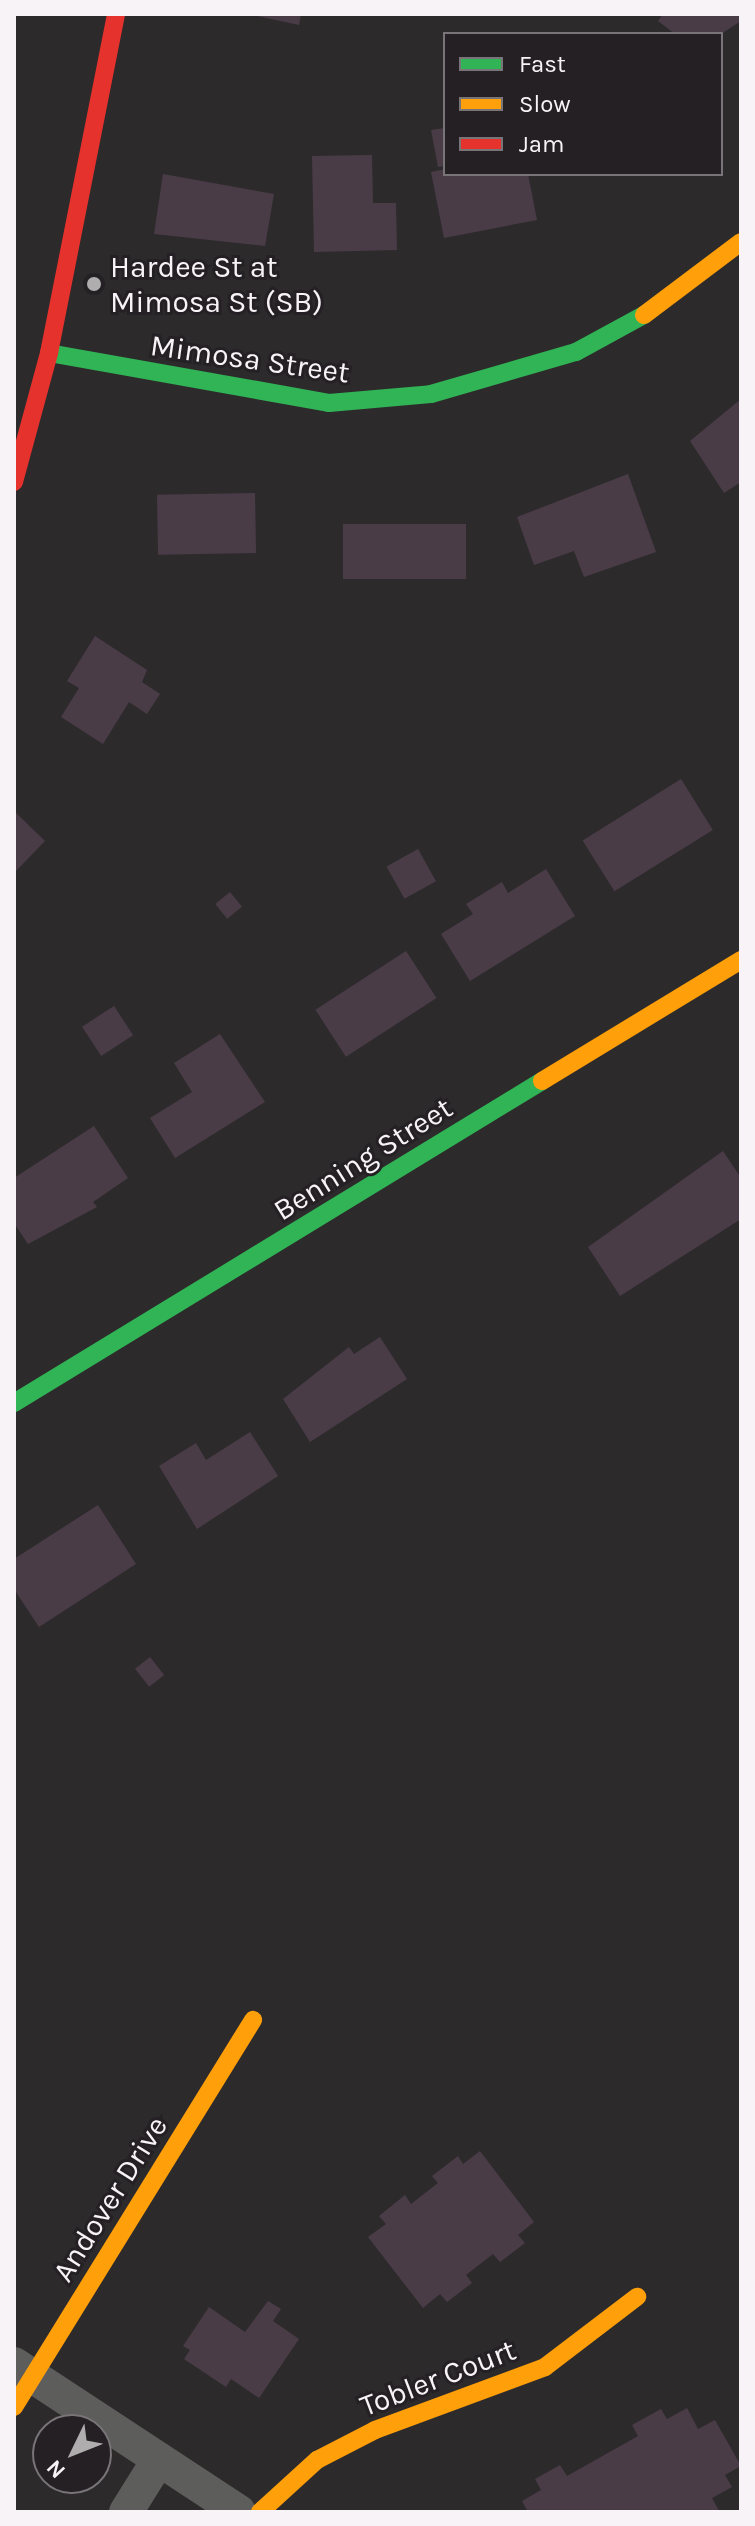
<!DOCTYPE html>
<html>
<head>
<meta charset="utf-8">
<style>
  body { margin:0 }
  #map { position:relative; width:755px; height:2526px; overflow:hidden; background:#2d2a2c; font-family:Karla,sans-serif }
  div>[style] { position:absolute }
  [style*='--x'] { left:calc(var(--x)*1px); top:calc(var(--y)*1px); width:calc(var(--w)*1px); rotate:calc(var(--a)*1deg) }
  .building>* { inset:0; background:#493c47; transform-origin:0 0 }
  .street>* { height:34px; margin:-17px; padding:0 17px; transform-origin:17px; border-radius:17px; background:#5d5d5c }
  .fast>* { height:18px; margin:-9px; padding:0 9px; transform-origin:9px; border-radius:9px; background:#30b455 }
  .slow>* { height:18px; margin:-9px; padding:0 9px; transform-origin:9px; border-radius:9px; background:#ff9f0a }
  .jam>* { height:18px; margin:-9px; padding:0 9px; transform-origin:9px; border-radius:9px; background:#e5322d }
  .dots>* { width:22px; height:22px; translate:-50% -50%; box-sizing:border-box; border:4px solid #242024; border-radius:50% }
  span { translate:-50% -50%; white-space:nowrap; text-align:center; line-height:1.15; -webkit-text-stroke:6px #242024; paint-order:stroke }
  .poi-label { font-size:30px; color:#f7f3f6 }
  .left { translate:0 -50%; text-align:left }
  .street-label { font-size:30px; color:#f7f3f6 }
  .frame { position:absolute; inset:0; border:16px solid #f7f3f6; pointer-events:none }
  .legend { position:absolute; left:443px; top:32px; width:280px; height:144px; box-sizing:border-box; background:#242024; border:2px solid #787478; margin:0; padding:10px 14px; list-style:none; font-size:24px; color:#f7f3f6 }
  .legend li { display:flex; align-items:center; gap:16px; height:40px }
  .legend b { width:40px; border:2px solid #787478 }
  .north { position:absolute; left:32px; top:2414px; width:80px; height:80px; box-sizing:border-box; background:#242024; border:2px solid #787478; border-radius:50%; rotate:227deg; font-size:22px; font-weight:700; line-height:32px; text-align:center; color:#f7f3f6 }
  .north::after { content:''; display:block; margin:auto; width:28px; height:36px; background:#b0adaf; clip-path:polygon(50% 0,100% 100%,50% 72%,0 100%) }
</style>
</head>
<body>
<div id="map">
  <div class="building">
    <div style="clip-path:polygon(248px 14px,301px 14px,299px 25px)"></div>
    <div style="clip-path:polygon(663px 14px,741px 14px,741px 21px,721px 34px,675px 34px,658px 21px)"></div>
    <div style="clip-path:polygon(445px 128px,445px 166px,438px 167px,431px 130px)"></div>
    <div style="clip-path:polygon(372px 155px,373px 203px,396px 203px,397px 250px,314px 252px,312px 156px)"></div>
    <div style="clip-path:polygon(445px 169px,445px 174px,528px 174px,537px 220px,444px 238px,431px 172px)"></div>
    <div style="clip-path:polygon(163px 174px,274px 194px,265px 246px,154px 234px)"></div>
    <div style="clip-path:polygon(741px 399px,741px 482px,724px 493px,690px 441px)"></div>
    <div style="clip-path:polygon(628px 474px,656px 552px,584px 577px,574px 551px,534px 565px,517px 517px)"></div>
    <div style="left:255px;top:493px;width:60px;height:98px;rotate:89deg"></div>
    <div style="left:343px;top:524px;width:123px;height:55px"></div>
    <div style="clip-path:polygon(95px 636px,147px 670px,142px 682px,160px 694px,147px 714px,129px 702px,103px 744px,61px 717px,79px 688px,67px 681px)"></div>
    <div style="left:681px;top:779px;width:60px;height:116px;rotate:58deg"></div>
    <div style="clip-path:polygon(14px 811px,45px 841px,14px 873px)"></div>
    <div style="left:418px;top:849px;width:37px;height:36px;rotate:61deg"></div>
    <div style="clip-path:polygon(546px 869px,575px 916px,470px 981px,441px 934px,473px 914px,466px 904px,502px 882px,508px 893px)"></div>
    <div style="left:230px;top:892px;width:19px;height:19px;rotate:51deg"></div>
    <div style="left:406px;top:951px;width:56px;height:108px;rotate:57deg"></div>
    <div style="left:114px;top:1006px;width:35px;height:38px;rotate:57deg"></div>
    <div style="clip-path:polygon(220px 1034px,265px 1102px,175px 1158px,150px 1118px,192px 1092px,174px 1063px)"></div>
    <div style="clip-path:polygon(94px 1126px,128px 1178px,93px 1202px,97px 1207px,28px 1244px,14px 1223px,14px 1178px)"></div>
    <div style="clip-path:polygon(723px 1151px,741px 1178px,741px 1219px,620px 1296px,588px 1247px)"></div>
    <div style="clip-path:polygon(380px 1337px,407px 1379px,310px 1442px,283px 1399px,349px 1347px,354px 1354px)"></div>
    <div style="clip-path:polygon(250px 1432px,278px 1476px,197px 1529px,159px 1466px,196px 1443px,206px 1460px)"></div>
    <div style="clip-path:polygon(98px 1505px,136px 1564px,39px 1627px,14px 1589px,14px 1559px)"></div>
    <div style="left:150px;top:1657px;width:23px;height:19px;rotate:52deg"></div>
    <div style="clip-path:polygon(480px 2151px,534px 2222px,518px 2235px,525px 2243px,500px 2262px,493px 2254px,466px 2275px,472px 2283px,447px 2302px,440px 2294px,423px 2308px,368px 2237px,386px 2224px,379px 2216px,405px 2195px,411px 2204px,438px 2183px,432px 2176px,458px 2156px,463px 2164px)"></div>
    <div style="clip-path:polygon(268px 2301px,281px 2309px,273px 2321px,299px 2339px,259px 2398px,231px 2379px,226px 2387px,184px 2359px,190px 2350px,183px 2346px,209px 2307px,245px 2332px)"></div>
    <div style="clip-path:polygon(687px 2408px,698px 2429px,715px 2420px,741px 2466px,725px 2475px,732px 2487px,712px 2498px,719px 2511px,528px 2512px,522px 2501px,541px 2490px,535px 2479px,560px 2465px,567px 2476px,638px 2436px,632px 2425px,661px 2409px,667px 2419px)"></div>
  </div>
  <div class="street">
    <div style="--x:14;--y:2364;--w:269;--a:33.3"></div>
    <div style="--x:126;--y:2512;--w:62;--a:-58.1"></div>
  </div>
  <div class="fast">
    <div style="--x:49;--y:353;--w:284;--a:10.1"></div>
    <div style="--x:329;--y:403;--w:102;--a:-5"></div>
    <div style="--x:431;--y:394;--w:151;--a:-16.2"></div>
    <div style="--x:576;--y:352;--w:77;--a:-28.6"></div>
    <div style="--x:14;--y:1403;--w:618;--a:-31.38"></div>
  </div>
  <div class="slow">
    <div style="--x:644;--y:315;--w:121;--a:-37"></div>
    <div style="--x:542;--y:1081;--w:233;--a:-31.3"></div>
    <div style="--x:14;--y:2407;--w:455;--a:-58.3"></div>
    <div style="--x:260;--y:2512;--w:77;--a:-42.4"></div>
    <div style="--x:317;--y:2460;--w:65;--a:-27.3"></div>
    <div style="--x:375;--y:2430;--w:181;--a:-20.3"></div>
    <div style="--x:545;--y:2367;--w:116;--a:-37.3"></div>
  </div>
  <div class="jam">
    <div style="--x:14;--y:482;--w:134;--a:-74.8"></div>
    <div style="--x:49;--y:353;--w:346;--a:-78.8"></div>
  </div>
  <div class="dots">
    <div style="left:94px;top:284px;background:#b0adaf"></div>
  </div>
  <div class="poi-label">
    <span class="left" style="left:110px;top:284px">Hardee St at<br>Mimosa St (SB)</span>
  </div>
  <div class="street-label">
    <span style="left:250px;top:359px;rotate:8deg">Mimosa Street</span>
    <span style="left:363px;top:1159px;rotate:-32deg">Benning Street</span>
    <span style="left:110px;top:2199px;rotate:-58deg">Andover Drive</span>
    <span style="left:438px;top:2378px;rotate:-21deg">Tobler Court</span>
  </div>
  <div class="frame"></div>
  <ul class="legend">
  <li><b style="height:10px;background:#30b455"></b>Fast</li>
  <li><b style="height:10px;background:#ff9f0a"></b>Slow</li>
  <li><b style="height:10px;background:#e5322d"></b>Jam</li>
  </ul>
  <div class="north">N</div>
</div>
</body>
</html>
